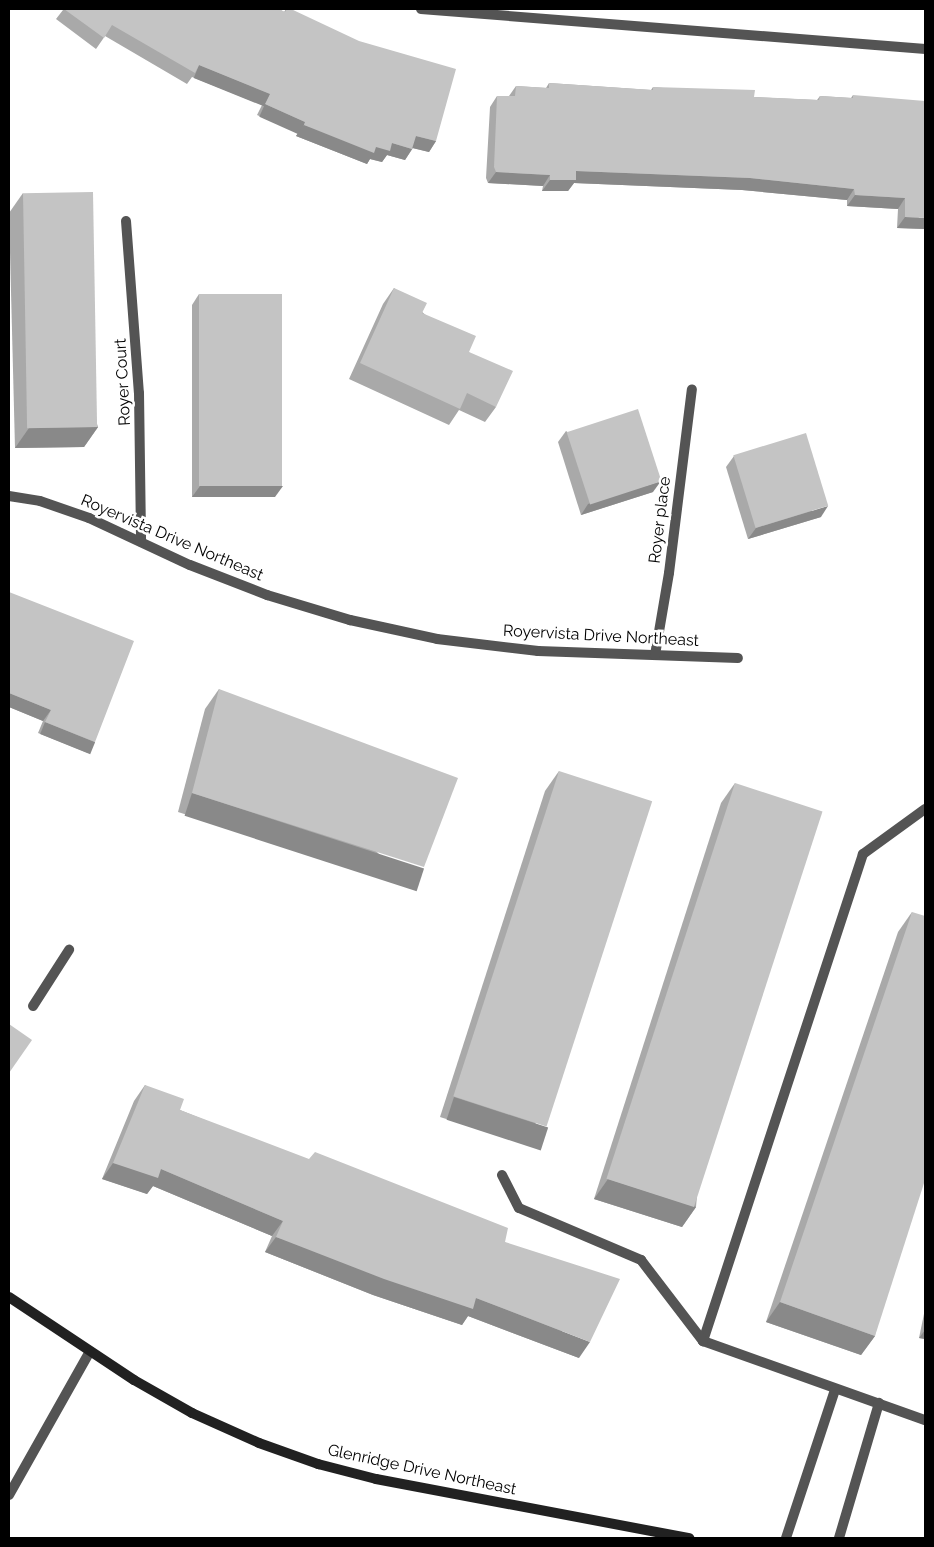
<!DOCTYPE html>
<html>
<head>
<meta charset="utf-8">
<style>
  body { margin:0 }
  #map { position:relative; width:934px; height:1547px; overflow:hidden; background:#fff; font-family:Raleway,sans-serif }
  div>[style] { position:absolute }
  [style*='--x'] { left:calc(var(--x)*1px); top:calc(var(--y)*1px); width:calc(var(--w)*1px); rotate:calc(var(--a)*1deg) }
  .service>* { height:10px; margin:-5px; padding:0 5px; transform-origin:5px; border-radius:5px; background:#545454 }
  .minor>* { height:10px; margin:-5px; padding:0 5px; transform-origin:5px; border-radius:5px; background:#545454 }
  .secondary>* { height:10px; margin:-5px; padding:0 5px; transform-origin:5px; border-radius:5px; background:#212121 }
  .wall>* { inset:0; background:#a9a9a9 }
  .shaded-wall>* { inset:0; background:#898989; transform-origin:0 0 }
  .building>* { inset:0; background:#c4c4c4; transform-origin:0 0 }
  span { translate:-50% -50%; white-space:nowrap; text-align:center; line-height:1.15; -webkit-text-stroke:5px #fff; paint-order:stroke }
  .street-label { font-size:16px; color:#000 }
  .frame { position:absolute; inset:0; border:10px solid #000; pointer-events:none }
</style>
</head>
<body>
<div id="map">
  <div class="service">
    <div style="--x:925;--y:809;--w:77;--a:144"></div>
    <div style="--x:863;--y:854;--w:513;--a:108.19"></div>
    <div style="--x:703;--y:1341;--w:236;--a:19.6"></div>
    <div style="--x:33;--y:1006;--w:67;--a:-57.3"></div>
    <div style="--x:502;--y:1175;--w:37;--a:63"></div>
    <div style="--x:519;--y:1208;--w:133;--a:23.1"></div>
    <div style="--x:641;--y:1260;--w:102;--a:52.6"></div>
    <div style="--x:786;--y:1538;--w:156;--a:-71.7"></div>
    <div style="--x:839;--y:1538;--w:141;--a:-73.5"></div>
  </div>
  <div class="minor">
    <div style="--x:421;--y:9;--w:506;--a:4.54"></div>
    <div style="--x:126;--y:221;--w:172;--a:85.7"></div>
    <div style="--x:139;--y:393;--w:149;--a:89.2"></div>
    <div style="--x:9;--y:496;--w:31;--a:9"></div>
    <div style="--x:40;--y:501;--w:52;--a:19.1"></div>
    <div style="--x:89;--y:518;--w:111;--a:25"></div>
    <div style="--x:190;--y:565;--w:83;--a:21.3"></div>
    <div style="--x:267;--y:595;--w:87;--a:16.8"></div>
    <div style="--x:350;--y:620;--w:89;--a:12.3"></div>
    <div style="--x:437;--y:639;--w:102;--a:6.8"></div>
    <div style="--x:538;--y:651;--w:200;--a:2"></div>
    <div style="--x:655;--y:655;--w:83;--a:-80.3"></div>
    <div style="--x:669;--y:573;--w:185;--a:-82.9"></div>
    <div style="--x:9;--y:1495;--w:165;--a:-60.6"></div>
  </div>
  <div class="secondary">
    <div style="--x:9;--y:1297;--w:150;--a:33.6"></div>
    <div style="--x:134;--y:1380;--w:67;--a:29.6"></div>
    <div style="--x:192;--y:1413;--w:73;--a:24.1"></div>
    <div style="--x:259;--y:1443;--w:63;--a:19.6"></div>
    <div style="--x:318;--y:1464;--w:60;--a:14.5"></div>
    <div style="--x:376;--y:1479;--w:319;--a:10.7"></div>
  </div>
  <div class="wall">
    <div style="clip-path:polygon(62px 9px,279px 9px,284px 12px,286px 9px,291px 9px,436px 141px,429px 152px,413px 148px,405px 160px,387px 155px,382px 162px,370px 159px,367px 164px,296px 136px,298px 133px,257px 115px,262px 105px,192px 77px,187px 84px,105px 36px,96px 49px,56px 19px,63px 10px)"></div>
    <div style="clip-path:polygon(549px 83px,651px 90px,653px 87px,754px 97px,817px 100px,820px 96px,851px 98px,853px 95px,925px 229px,897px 228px,898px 209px,847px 206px,847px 200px,742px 190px,574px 183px,568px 191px,542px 191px,543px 186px,488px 183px,486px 178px,490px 107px,497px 96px,509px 96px,516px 86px,546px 88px)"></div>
    <div style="clip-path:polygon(23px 193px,98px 427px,84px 447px,15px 448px,9px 213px)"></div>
    <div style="clip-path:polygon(394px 288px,469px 352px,496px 407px,485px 422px,459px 410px,449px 425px,349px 379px,383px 304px)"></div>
    <div style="clip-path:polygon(199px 294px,275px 497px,192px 497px,192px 305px)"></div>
    <div style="clip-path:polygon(566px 431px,653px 492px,581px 515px,558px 442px)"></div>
    <div style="clip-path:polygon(734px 456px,821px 517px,748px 539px,726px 467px)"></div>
    <div style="clip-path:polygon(9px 592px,95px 742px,88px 753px,38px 733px,43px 721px,9px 707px)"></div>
    <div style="clip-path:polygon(219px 689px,410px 886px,178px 812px,205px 709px)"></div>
    <div style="clip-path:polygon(559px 771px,534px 1147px,440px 1117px,545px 791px)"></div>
    <div style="clip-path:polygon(735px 783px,696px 1207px,682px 1227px,594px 1199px,721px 803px)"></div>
    <div style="clip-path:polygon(912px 912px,875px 1336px,861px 1355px,766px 1322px,898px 932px)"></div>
    <div style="clip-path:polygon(145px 1085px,180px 1110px,505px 1242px,579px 1358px,468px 1316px,462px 1325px,373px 1295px,265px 1252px,272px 1236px,153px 1186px,147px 1194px,102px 1179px,134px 1101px)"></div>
    <div style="clip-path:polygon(925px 1309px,925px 1339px,919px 1338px)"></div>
  </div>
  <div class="shaded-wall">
    <div style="left:199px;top:65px;width:77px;height:14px;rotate:22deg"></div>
    <div style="left:265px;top:104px;width:44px;height:14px;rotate:24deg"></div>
    <div style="clip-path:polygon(304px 125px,376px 147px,392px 143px,412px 149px,405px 160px,387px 155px,382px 162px,370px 159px,367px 164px,296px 136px)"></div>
    <div style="clip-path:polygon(416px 136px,436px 141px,429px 152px,408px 147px)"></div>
    <div style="clip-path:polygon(576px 171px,750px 178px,854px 189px,847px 200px,742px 190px,574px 183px,568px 191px,542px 191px,550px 180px)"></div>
    <div style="clip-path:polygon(496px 172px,550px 175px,543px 186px,488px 183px)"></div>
    <div style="clip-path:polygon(855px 195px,905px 198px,898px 209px,847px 206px)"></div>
    <div style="clip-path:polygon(905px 217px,925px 218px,925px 229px,897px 228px)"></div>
    <div style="clip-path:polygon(98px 427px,84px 447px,15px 448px,29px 428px)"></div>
    <div style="clip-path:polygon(661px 481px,653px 492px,581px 515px,588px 504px)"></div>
    <div style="clip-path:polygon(200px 486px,283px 486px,275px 497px,192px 497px)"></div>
    <div style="clip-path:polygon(828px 506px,821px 517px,748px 539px,756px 528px)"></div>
    <div style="clip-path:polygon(9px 693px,51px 710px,43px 721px,9px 707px)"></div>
    <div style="left:45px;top:722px;width:54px;height:13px;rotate:22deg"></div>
    <div style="left:192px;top:793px;width:244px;height:24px;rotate:18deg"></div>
    <div style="left:454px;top:1097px;width:99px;height:24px;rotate:18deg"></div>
    <div style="clip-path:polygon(113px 1163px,161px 1169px,283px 1221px,272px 1236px,153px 1186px,147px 1194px,102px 1179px)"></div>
    <div style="clip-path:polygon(608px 1179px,696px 1207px,682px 1227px,594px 1199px)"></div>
    <div style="clip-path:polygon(276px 1237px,476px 1298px,590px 1342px,579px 1358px,468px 1316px,462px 1325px,373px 1295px,265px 1252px)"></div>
    <div style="clip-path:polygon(780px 1302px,875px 1336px,861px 1355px,766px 1322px)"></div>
    <div style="clip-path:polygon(925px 1330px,925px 1339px,919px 1338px)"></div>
  </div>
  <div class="building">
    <div style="clip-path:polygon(64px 9px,279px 9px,285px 12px,287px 9px,291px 9px,359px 41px,456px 69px,436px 141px,416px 136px,412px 149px,392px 143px,390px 151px,376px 147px,374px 153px,304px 125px,305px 122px,265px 104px,270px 94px,199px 65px,195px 73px,112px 25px,104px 38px)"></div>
    <div style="clip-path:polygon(549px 83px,653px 90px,653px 87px,755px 90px,754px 97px,819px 100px,820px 96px,853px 98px,853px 95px,925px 101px,925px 218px,905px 217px,905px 198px,855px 195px,854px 189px,750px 178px,576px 171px,576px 180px,550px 180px,550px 175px,496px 172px,494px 167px,497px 96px,515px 96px,516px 86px,549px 88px)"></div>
    <div style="left:93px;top:192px;width:235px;height:70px;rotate:89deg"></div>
    <div style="clip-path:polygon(394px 288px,427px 303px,422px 313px,476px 336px,469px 352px,513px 371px,496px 407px,467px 393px,460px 409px,360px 363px)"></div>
    <div style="left:199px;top:294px;width:83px;height:192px"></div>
    <div style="left:638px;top:409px;width:76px;height:75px;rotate:72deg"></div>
    <div style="left:806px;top:433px;width:76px;height:76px;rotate:73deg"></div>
    <div style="clip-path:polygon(9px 592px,134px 641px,95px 742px,45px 722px,51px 710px,9px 693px)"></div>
    <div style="clip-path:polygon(219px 689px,458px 778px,424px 867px,192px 793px)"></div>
    <div style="left:559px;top:771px;width:98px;height:342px;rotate:18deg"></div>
    <div style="left:735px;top:783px;width:92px;height:416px;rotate:18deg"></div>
    <div style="clip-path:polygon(912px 912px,925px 916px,925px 1180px,875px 1336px,780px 1302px)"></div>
    <div style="clip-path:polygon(9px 1024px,32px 1040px,9px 1073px)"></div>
    <div style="clip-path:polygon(145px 1085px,184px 1099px,180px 1110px,309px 1159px,315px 1152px,508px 1228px,505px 1242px,620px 1279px,590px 1342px,476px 1298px,473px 1309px,384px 1279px,276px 1237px,283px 1221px,161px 1169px,158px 1178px,113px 1163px)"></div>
  </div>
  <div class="street-label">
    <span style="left:123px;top:382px;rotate:-93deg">Royer Court</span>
    <span style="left:660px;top:520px;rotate:-83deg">Royer place</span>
    <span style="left:172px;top:538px;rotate:23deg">Royervista Drive Northeast</span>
    <span style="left:601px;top:636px;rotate:3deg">Royervista Drive Northeast</span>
    <span style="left:422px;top:1470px;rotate:12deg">Glenridge Drive Northeast</span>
  </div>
  <div class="frame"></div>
</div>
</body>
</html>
